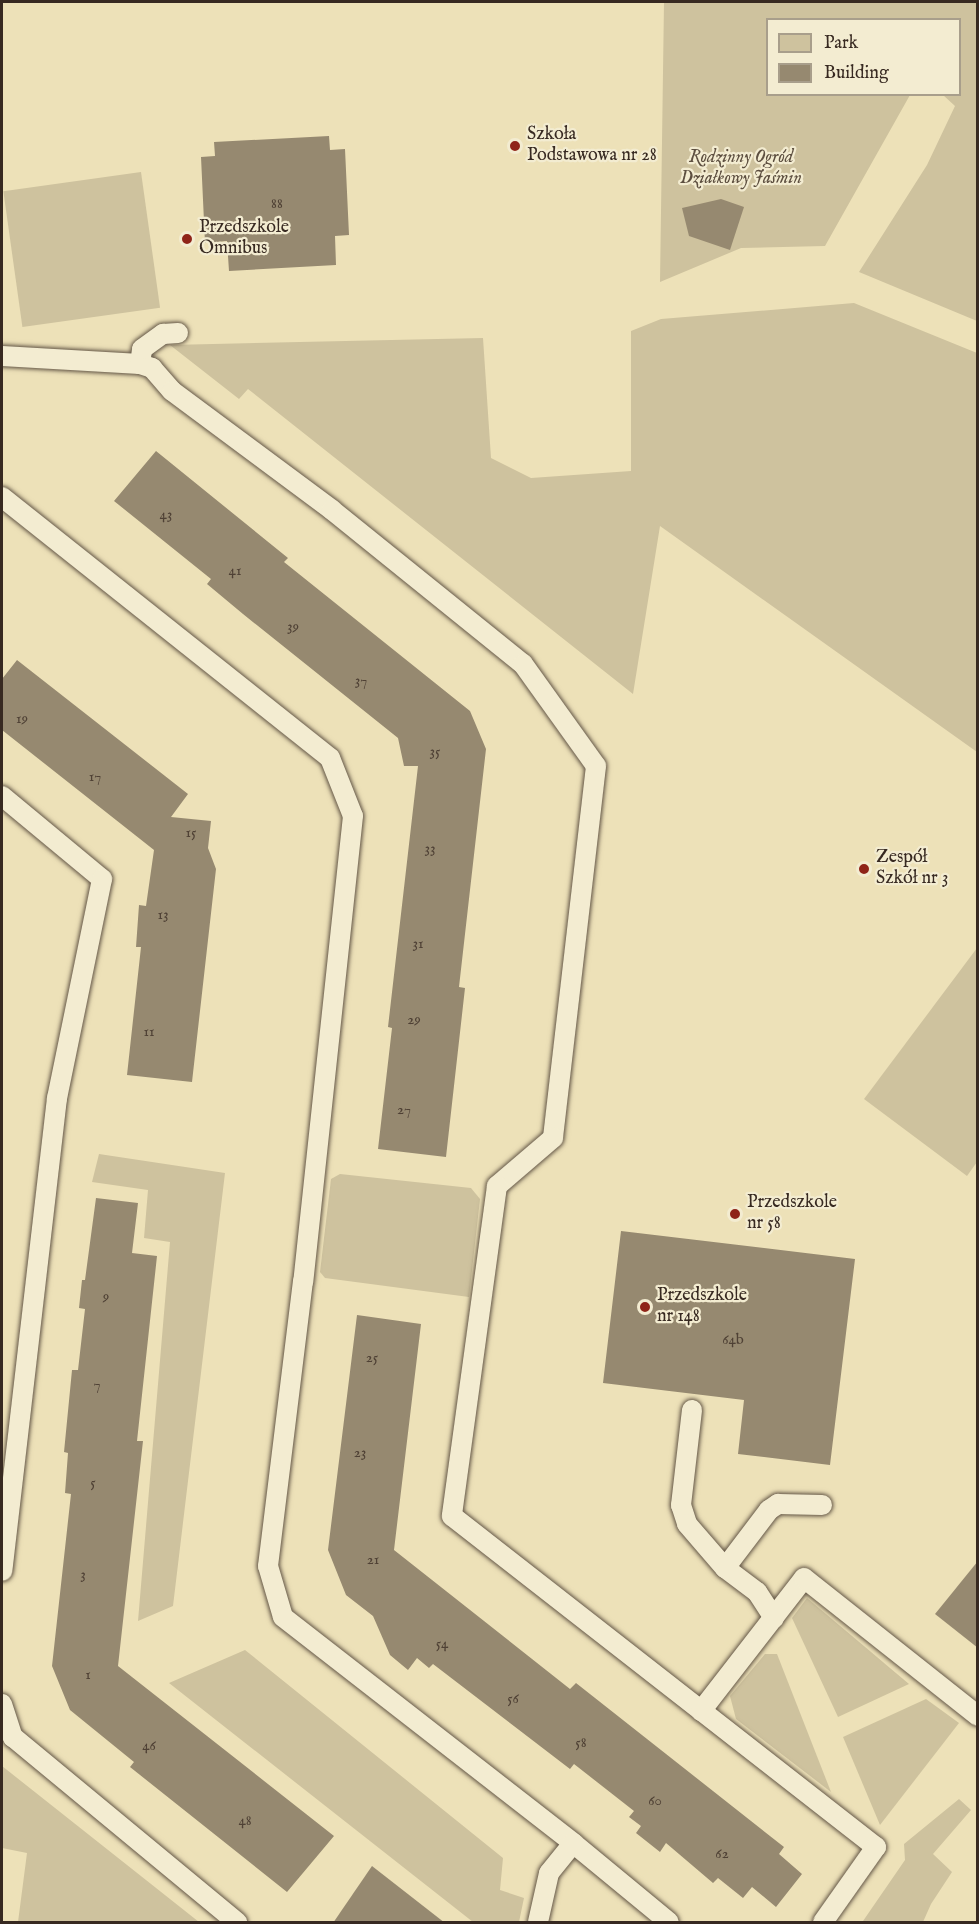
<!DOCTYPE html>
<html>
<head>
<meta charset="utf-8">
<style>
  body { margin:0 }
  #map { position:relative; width:979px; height:1924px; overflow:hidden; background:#ede1b8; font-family:"IM FELL English",serif }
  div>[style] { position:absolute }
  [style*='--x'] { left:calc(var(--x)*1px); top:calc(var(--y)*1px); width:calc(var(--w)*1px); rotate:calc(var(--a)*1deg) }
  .green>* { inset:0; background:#cec29e; transform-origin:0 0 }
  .building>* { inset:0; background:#968970 }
  .roads { filter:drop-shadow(0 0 2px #645747) drop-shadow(0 0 2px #645747) }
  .service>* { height:20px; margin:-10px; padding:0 10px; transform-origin:10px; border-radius:10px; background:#f3ecd1 }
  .dots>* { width:16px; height:16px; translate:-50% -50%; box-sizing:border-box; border:3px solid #f3ecd1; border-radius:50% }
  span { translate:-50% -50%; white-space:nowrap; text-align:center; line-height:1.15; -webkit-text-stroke:4.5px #f3ecd1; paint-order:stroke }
  .number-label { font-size:15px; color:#4f4135 }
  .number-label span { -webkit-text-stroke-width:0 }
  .poi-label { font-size:18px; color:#372921 }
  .left { translate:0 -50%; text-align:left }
  .park-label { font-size:18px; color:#5d4f40; font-style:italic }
  .frame { position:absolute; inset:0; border:3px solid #372921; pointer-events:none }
  .legend { position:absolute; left:766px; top:18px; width:195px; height:78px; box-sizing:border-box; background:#f3ecd1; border:2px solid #a89e8b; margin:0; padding:8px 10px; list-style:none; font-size:18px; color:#372921 }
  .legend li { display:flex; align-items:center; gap:12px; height:30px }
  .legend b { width:30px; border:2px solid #a89e8b }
</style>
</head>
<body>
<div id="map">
  <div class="green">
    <div style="clip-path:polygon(664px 2px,977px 2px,977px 321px,859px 272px,927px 165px,955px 106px,943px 95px,960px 94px,960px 20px,768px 20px,768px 94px,910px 95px,825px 246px,741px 248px,660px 282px)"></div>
    <div style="left:141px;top:172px;width:137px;height:139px;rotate:82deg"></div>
    <div style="clip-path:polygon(854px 303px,977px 353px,977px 752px,660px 526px,633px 694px,248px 389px,239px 399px,170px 345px,483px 338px,491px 458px,531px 478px,631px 471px,631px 331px,661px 319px)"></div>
    <div style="clip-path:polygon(977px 948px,977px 1162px,967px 1176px,864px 1099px)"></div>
    <div style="clip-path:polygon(99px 1154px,225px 1173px,173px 1606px,138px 1621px,170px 1242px,144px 1238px,148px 1190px,92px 1182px)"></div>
    <div style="clip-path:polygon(340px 1174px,471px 1188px,480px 1199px,469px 1297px,325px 1278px,320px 1272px,331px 1179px)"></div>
    <div style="clip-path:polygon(807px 1598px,909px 1684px,838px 1717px,792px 1618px)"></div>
    <div style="clip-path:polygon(245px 1650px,503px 1858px,500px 1890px,524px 1898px,519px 1922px,473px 1922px,169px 1683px)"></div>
    <div style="clip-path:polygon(765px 1654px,777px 1654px,831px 1792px,736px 1719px,730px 1696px)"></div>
    <div style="clip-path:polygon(926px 1699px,959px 1723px,880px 1825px,843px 1737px)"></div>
    <div style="clip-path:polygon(2px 1766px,199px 1922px,18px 1922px,27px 1853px,2px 1848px)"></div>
    <div style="clip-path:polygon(959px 1799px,971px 1810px,933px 1854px,952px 1872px,931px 1904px,923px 1922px,863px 1921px,905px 1860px,904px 1844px)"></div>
  </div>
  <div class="building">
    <div style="clip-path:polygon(329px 136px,330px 150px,345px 149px,349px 235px,335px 236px,336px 265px,229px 271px,227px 241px,205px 243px,201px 157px,215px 156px,214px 142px)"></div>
    <div style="clip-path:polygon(721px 199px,744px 207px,730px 250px,689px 236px,682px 208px)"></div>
    <div style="clip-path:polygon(156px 451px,288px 558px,284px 562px,470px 711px,486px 749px,459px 987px,465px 988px,446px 1157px,378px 1149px,392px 1028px,388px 1027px,418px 766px,404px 766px,398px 738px,243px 614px,207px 584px,211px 579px,114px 501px)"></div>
    <div style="clip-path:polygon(17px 660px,188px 794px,171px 817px,211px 821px,208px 848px,216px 869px,192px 1082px,127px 1075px,141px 947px,136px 947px,139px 905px,146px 906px,154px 850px,2px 730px,2px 679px)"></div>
    <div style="clip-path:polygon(96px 1198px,138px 1203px,132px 1253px,157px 1256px,137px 1441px,143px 1441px,118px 1666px,334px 1836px,287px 1892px,130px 1767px,134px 1762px,70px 1710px,52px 1666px,71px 1494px,65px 1493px,68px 1453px,64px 1452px,72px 1370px,78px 1370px,85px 1309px,79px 1308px,82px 1280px,85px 1280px)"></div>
    <div style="clip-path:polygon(621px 1231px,855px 1259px,830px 1465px,738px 1454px,744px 1400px,603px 1383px)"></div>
    <div style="clip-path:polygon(357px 1315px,421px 1324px,394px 1550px,570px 1689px,576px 1683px,784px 1847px,779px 1854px,802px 1874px,776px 1907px,752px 1887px,743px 1898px,718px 1878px,713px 1883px,666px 1843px,660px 1852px,636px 1833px,641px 1826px,629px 1817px,634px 1811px,574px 1764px,570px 1769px,433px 1664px,429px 1668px,417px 1658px,408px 1670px,390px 1655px,373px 1616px,346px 1595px,328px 1550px)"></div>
    <div style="clip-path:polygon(978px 1561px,978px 1648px,935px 1614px)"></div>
    <div style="clip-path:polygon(372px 1866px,445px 1923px,333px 1923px)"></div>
  </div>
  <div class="roads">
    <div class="service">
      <div style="--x:2;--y:356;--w:138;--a:3.3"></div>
      <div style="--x:140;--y:364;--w:13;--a:18"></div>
      <div style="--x:152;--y:368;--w:30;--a:49"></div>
      <div style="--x:172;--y:391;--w:199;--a:36.6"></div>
      <div style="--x:332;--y:510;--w:245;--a:38.9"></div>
      <div style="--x:523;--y:664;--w:125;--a:54.4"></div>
      <div style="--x:596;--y:766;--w:374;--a:96.6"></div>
      <div style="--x:553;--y:1138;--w:74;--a:139.4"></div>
      <div style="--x:497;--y:1186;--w:333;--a:97.8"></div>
      <div style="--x:452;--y:1516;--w:538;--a:37.98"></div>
      <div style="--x:876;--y:1847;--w:92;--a:125.2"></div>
      <div style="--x:140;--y:364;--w:15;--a:-82"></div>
      <div style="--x:142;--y:349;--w:26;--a:-36"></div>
      <div style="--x:163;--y:334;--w:15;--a:-4"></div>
      <div style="--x:2;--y:497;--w:419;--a:38.5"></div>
      <div style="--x:330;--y:758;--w:62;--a:68.4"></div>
      <div style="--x:353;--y:816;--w:468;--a:96.1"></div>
      <div style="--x:303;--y:1281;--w:287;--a:97"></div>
      <div style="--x:268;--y:1566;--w:53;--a:73.6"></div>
      <div style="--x:283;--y:1617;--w:368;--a:37.9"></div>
      <div style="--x:573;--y:1843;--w:124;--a:39.5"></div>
      <div style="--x:2;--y:796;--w:130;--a:39.7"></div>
      <div style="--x:102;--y:879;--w:224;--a:101.6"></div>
      <div style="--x:57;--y:1098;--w:476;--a:96.6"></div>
      <div style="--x:692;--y:1410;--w:96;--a:96.6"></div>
      <div style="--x:681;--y:1505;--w:20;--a:72"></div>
      <div style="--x:687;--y:1524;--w:58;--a:49.2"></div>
      <div style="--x:774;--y:1618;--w:31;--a:-123"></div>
      <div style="--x:757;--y:1592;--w:40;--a:-143"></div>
      <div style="--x:725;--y:1568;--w:73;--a:-52.8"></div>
      <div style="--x:769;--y:1510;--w:11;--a:-34"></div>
      <div style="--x:778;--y:1504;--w:44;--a:1.3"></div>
      <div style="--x:2;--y:1704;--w:35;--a:72"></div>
      <div style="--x:13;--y:1737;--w:291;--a:39.6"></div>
      <div style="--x:701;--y:1711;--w:168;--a:-52.2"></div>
      <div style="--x:804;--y:1578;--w:222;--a:38.4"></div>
      <div style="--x:538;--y:1922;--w:50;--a:-77.3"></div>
      <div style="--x:549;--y:1873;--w:38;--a:-51"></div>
    </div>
  </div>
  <div class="dots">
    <div style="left:515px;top:146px;background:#8f2418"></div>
    <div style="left:187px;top:239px;background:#8f2418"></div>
    <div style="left:864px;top:869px;background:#8f2418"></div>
    <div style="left:735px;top:1214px;background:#8f2418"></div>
    <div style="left:645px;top:1307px;background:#8f2418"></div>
  </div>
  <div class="number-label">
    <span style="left:277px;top:204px">88</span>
    <span style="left:166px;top:515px">43</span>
    <span style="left:235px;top:571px">41</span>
    <span style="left:293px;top:627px">39</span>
    <span style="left:361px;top:681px">37</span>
    <span style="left:22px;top:719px">19</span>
    <span style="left:435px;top:752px">35</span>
    <span style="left:95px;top:777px">17</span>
    <span style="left:191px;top:833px">15</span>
    <span style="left:430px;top:849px">33</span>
    <span style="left:163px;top:915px">13</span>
    <span style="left:418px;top:944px">31</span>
    <span style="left:414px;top:1020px">29</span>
    <span style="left:149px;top:1032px">11</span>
    <span style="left:404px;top:1110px">27</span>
    <span style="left:106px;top:1297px">9</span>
    <span style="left:733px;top:1340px">64b</span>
    <span style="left:372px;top:1358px">25</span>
    <span style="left:97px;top:1385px">7</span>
    <span style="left:360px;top:1453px">23</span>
    <span style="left:93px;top:1483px">5</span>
    <span style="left:373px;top:1560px">21</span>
    <span style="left:83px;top:1575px">3</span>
    <span style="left:442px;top:1644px">54</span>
    <span style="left:88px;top:1675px">1</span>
    <span style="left:513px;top:1699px">56</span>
    <span style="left:581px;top:1743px">58</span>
    <span style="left:149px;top:1746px">46</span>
    <span style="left:655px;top:1801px">60</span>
    <span style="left:245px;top:1821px">48</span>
    <span style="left:722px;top:1854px">62</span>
  </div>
  <div class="poi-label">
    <span class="left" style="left:527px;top:146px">Szkoła<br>Podstawowa nr 28</span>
    <span class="left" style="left:199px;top:239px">Przedszkole<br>Omnibus</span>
    <span class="left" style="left:876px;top:869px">Zespół<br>Szkół nr 3</span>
    <span class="left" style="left:747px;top:1214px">Przedszkole<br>nr 58</span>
    <span class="left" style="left:657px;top:1307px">Przedszkole<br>nr 148</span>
  </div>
  <div class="park-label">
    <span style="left:741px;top:169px">Rodzinny Ogród<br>Działkowy Jaśmin</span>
  </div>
  <div class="frame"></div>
  <ul class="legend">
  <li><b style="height:16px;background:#cec29e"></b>Park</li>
  <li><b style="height:16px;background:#968970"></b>Building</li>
  </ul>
</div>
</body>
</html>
